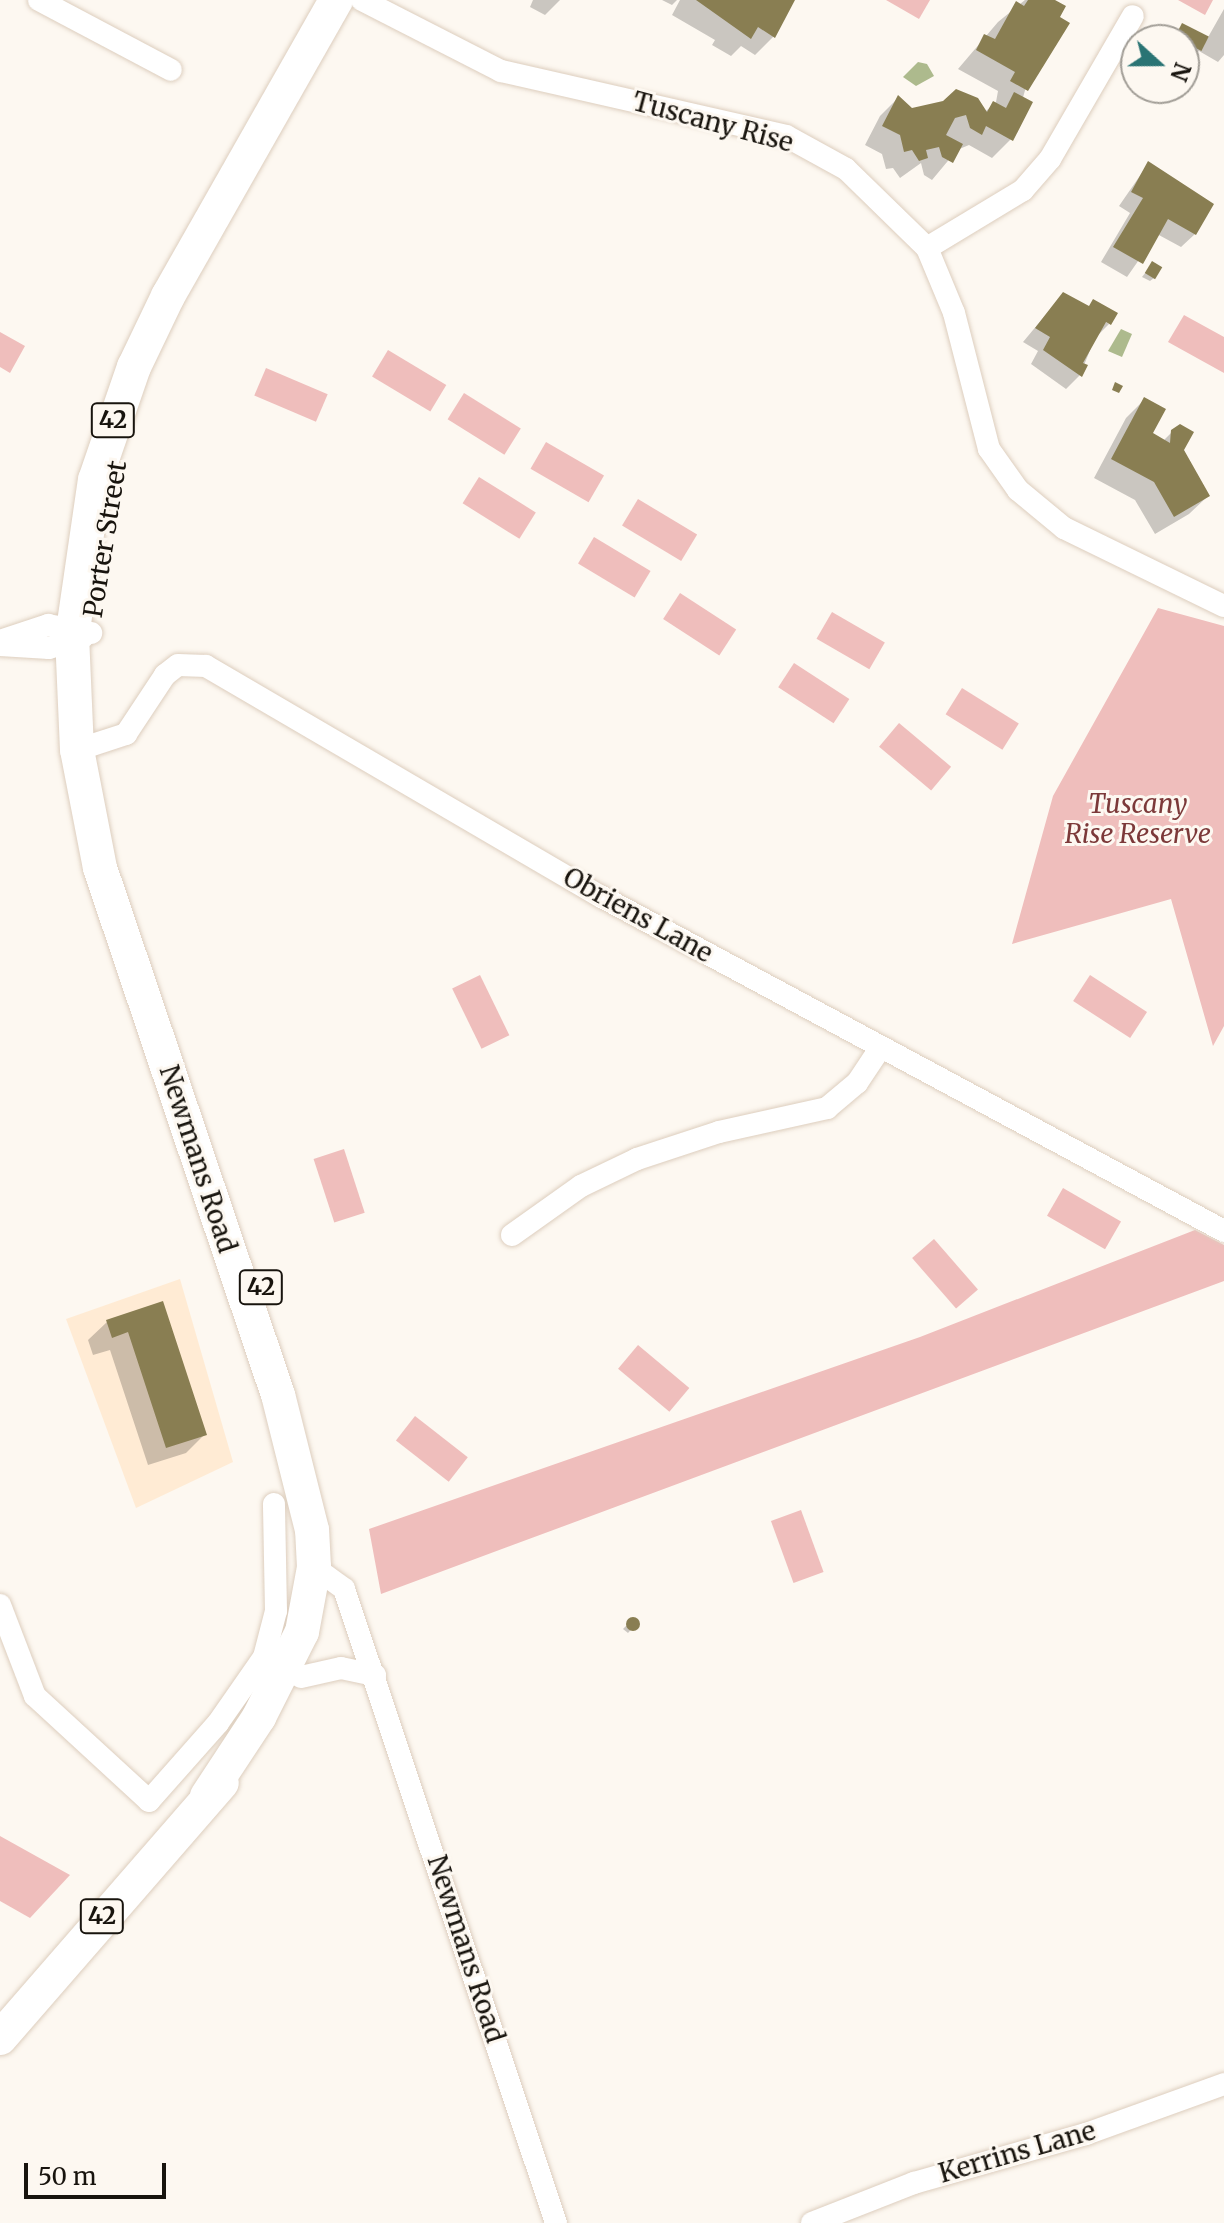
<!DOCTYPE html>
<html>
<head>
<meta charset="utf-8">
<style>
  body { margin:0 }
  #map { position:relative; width:1224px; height:2223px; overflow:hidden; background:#fdf8f1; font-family:Merriweather,serif }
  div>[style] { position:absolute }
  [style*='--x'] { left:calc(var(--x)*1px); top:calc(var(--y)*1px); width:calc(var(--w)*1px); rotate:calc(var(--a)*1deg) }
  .built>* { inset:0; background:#ffebd4 }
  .green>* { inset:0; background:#efbebc; transform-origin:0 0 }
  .water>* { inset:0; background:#adba8d }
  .shadow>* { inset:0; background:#0003 }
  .building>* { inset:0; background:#897e52; transform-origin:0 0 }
  .round { border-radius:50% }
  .roads { filter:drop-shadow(0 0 2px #ddcebe) drop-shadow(0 0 2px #ddcebe) }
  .minor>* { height:22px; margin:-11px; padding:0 11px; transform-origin:11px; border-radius:11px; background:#fff }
  .primary>* { height:34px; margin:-17px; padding:0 17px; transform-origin:17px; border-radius:17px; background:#fff }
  span { translate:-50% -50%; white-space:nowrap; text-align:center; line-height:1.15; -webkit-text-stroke:6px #fdf8f1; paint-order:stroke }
  .shield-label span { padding:2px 6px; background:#fdf8f1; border:2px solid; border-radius:6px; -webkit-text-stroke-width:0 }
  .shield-label { font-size:24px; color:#18140e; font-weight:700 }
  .street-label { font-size:26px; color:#18140e }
  .park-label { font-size:26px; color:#7c3939; font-style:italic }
  .north { position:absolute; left:1120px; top:24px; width:80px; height:80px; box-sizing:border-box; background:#fdf8f1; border:2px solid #a19d96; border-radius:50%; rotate:111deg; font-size:22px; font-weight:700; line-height:32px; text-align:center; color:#18140e }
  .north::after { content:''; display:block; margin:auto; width:28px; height:36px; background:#2a7474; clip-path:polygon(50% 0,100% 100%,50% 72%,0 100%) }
  .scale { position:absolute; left:24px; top:2163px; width:142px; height:36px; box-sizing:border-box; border:4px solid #18140e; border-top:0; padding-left:10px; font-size:24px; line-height:28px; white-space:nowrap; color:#18140e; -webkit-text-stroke:6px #fdf8f1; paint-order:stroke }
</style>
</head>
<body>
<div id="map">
  <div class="built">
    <div style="clip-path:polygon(180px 1279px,233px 1462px,136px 1508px,66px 1319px)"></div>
  </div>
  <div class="green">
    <div style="clip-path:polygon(886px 0,930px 0,919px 19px)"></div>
    <div style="clip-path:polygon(1178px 0,1213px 0,1205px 15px)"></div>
    <div style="clip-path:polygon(1184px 315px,1224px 337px,1224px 373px,1168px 342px)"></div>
    <div style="clip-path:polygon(0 332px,25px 346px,10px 373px,0 367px)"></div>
    <div style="left:388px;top:350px;width:68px;height:31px;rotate:31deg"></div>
    <div style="left:266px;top:368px;width:67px;height:30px;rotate:23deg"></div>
    <div style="left:464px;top:393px;width:67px;height:31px;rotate:32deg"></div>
    <div style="left:546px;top:442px;width:67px;height:31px;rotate:30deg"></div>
    <div style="left:479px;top:477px;width:67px;height:31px;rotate:32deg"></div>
    <div style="left:638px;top:499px;width:69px;height:31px;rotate:31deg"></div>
    <div style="left:594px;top:537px;width:66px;height:31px;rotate:31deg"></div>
    <div style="left:680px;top:593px;width:67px;height:31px;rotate:33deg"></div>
    <div style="clip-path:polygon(1158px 608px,1224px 626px,1224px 1026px,1213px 1046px,1171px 899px,1012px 944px,1053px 796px)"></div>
    <div style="left:832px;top:612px;width:61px;height:31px;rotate:30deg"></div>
    <div style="left:794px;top:663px;width:66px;height:29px;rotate:33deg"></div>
    <div style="left:962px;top:688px;width:67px;height:31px;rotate:32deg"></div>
    <div style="left:899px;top:723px;width:68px;height:31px;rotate:40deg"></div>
    <div style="left:480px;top:975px;width:67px;height:31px;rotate:64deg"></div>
    <div style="left:1090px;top:975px;width:68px;height:31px;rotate:33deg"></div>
    <div style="left:344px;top:1149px;width:67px;height:32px;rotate:72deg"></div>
    <div style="left:1063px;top:1188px;width:67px;height:32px;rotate:30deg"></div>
    <div style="clip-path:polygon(1195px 1230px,1224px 1245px,1224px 1281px,381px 1594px,369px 1529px,920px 1337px)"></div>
    <div style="left:934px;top:1239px;width:67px;height:29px;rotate:49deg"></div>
    <div style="left:638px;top:1345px;width:67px;height:31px;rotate:40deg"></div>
    <div style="left:415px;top:1416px;width:67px;height:31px;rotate:38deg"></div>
    <div style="left:801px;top:1510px;width:66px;height:32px;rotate:70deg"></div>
    <div style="clip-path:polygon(0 1836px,70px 1875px,30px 1918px,0 1901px)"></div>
  </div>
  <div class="water">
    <div style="clip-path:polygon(918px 62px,927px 64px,934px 76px,916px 86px,903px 77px)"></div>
    <div style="clip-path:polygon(1121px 329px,1132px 334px,1122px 357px,1108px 351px)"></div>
  </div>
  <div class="shadow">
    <div style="clip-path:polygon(533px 0,560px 0,545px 15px,530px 7px)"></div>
    <div style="clip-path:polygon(662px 0,677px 0,672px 5px)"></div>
    <div style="clip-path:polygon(680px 0,793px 0,774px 36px,755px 55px,741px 46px,731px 56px,712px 45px,715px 40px,672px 15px)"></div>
    <div style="clip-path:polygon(1025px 0,1051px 0,1011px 139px,992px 158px,969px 145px,957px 150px,932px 180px,924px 175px,921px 163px,900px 178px,893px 168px,886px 169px,882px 154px,865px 145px,880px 116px,898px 98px,911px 110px,985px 112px,996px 102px,998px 91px,958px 69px,998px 22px)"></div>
    <div style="clip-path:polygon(1224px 9px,1224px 55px,1218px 62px,1199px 51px,1190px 59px,1184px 56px,1184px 40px,1171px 40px,1183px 25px,1207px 39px)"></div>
    <div style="clip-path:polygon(1148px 164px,1195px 234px,1181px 247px,1157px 234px,1127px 277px,1101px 262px,1130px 213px,1119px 206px)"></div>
    <div style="clip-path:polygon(1152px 264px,1154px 278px,1150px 281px,1142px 277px)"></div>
    <div style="clip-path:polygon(1063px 294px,1109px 324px,1095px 338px,1080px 375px,1066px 389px,1031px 364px,1038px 351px,1023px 342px)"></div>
    <div style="clip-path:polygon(1145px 399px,1150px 434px,1163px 441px,1172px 432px,1208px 496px,1189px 514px,1155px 534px,1135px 500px,1094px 478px,1126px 418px)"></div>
    <div style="clip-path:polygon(162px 1303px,205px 1434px,186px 1453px,148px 1465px,110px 1350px,93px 1355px,88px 1340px,107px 1322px)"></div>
    <div style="clip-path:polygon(633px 1619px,637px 1623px,628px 1633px,623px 1629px)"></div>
  </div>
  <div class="building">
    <div style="clip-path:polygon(696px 0,795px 0,775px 38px,758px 27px,751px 39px)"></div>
    <div style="clip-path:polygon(1028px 0,1055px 0,1066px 6px,1060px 17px,1070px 23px,1028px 91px,1010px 81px,1015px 72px,976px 50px,984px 34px,995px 39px,1016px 1px,1024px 6px)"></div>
    <div style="left:1182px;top:23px;width:30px;height:16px;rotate:27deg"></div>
    <div style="clip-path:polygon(956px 89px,978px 98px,987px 112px,993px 101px,1006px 108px,1014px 92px,1033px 102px,1013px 141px,986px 126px,982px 135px,970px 128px,966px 115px,955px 118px,946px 135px,963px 144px,953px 163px,942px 157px,939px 147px,926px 150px,928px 158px,919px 161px,912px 150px,904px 152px,900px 135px,882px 126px,898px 95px,912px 108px,943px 101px)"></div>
    <div style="clip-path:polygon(1148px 161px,1214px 204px,1196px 235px,1168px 219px,1143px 264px,1113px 247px,1143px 198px,1131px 192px)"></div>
    <div style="left:1152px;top:261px;width:12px;height:14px;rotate:31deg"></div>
    <div style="clip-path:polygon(1063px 292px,1089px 306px,1093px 299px,1118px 313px,1111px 325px,1106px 322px,1083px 363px,1088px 365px,1082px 377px,1043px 350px,1050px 337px,1035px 328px)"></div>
    <div style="clip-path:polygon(1115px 382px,1123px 386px,1119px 393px,1112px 390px)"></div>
    <div style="clip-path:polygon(1144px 397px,1166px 409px,1153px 433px,1170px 443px,1171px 430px,1180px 424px,1194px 432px,1184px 450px,1210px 496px,1174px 517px,1154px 482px,1111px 459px)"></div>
    <div style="clip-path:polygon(163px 1301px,207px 1435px,166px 1448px,128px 1332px,112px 1338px,106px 1320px)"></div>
    <div class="round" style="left:626px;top:1617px;width:14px;height:14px"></div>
  </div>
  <div class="roads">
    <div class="minor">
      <div style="--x:39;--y:0;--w:149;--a:27.9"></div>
      <div style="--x:362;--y:0;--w:156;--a:27.1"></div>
      <div style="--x:501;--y:71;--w:292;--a:12.8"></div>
      <div style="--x:786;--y:136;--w:68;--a:28.8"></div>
      <div style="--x:846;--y:169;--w:113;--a:44.3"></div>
      <div style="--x:927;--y:248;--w:70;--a:67.4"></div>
      <div style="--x:954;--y:313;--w:140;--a:75.6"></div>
      <div style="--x:989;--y:449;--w:50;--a:54.7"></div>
      <div style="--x:1018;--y:490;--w:60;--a:39.6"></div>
      <div style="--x:1064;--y:528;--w:178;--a:26"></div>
      <div style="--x:927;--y:248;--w:112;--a:-31.1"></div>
      <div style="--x:1023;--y:190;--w:41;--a:-48.9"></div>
      <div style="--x:1050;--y:159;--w:165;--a:-59.9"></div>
      <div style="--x:0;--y:641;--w:51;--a:-18.4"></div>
      <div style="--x:48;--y:625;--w:44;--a:10.5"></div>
      <div style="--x:0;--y:645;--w:49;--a:3.5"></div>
      <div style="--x:49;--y:648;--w:36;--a:-18"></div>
      <div style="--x:77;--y:750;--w:52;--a:-18.1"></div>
      <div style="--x:126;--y:734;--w:71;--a:-56.5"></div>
      <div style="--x:165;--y:675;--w:16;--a:-38"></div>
      <div style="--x:178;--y:665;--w:28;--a:2"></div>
      <div style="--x:206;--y:666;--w:458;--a:30.3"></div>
      <div style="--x:602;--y:897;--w:706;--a:28.23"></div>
      <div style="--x:512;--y:1235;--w:85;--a:-35.4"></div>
      <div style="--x:581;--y:1186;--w:62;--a:-25.7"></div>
      <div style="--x:637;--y:1159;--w:86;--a:-18.2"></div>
      <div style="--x:719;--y:1132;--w:111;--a:-12.5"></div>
      <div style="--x:827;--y:1108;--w:39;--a:-40"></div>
      <div style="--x:857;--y:1083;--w:43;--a:-56.3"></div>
      <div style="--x:314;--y:1567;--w:37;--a:36"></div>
      <div style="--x:344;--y:1589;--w:669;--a:71.51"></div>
      <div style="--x:0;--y:1605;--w:97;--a:69"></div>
      <div style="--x:35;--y:1696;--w:155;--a:42.6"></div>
      <div style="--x:149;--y:1801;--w:104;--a:-48.5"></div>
      <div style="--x:218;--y:1723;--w:80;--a:-55.1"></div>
      <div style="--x:264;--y:1657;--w:48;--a:-75.4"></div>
      <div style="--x:276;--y:1611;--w:107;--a:-91.1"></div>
      <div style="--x:301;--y:1677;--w:41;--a:-12.7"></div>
      <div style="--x:341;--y:1668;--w:35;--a:12"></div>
      <div style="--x:812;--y:2223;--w:110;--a:-21.4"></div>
      <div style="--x:914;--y:2183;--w:179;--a:-15.9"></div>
      <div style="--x:1086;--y:2134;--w:147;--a:-19.9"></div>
    </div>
    <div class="primary">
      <div style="--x:207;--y:1796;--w:95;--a:-56.6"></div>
      <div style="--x:259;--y:1717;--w:95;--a:-63.2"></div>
      <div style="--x:302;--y:1632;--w:66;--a:-79.5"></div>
      <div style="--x:314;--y:1567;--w:37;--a:-93"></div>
      <div style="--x:312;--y:1530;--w:139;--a:-104.1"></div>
      <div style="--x:278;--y:1395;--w:556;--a:-108.66"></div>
      <div style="--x:100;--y:868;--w:120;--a:-101"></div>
      <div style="--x:77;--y:750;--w:113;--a:-92.5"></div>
      <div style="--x:72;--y:637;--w:159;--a:-81.7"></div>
      <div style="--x:95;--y:480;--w:120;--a:-71"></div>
      <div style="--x:134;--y:367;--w:79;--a:-64.4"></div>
      <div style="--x:168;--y:296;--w:340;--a:-60.4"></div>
      <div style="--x:0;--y:2038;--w:338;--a:-49"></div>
    </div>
  </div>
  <div class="shield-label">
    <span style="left:113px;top:420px">42</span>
    <span style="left:261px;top:1287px">42</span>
    <span style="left:102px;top:1916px">42</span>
  </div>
  <div class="street-label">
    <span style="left:713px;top:122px;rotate:15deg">Tuscany Rise</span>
    <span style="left:105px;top:539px;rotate:-81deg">Porter Street</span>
    <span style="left:638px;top:915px;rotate:29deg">Obriens Lane</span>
    <span style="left:198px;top:1159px;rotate:72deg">Newmans Road</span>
    <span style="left:466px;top:1949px;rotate:72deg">Newmans Road</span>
    <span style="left:1017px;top:2152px;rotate:-16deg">Kerrins Lane</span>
  </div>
  <div class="park-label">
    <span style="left:1138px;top:819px">Tuscany<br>Rise Reserve</span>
  </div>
  <div class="north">N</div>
  <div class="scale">50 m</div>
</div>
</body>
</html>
